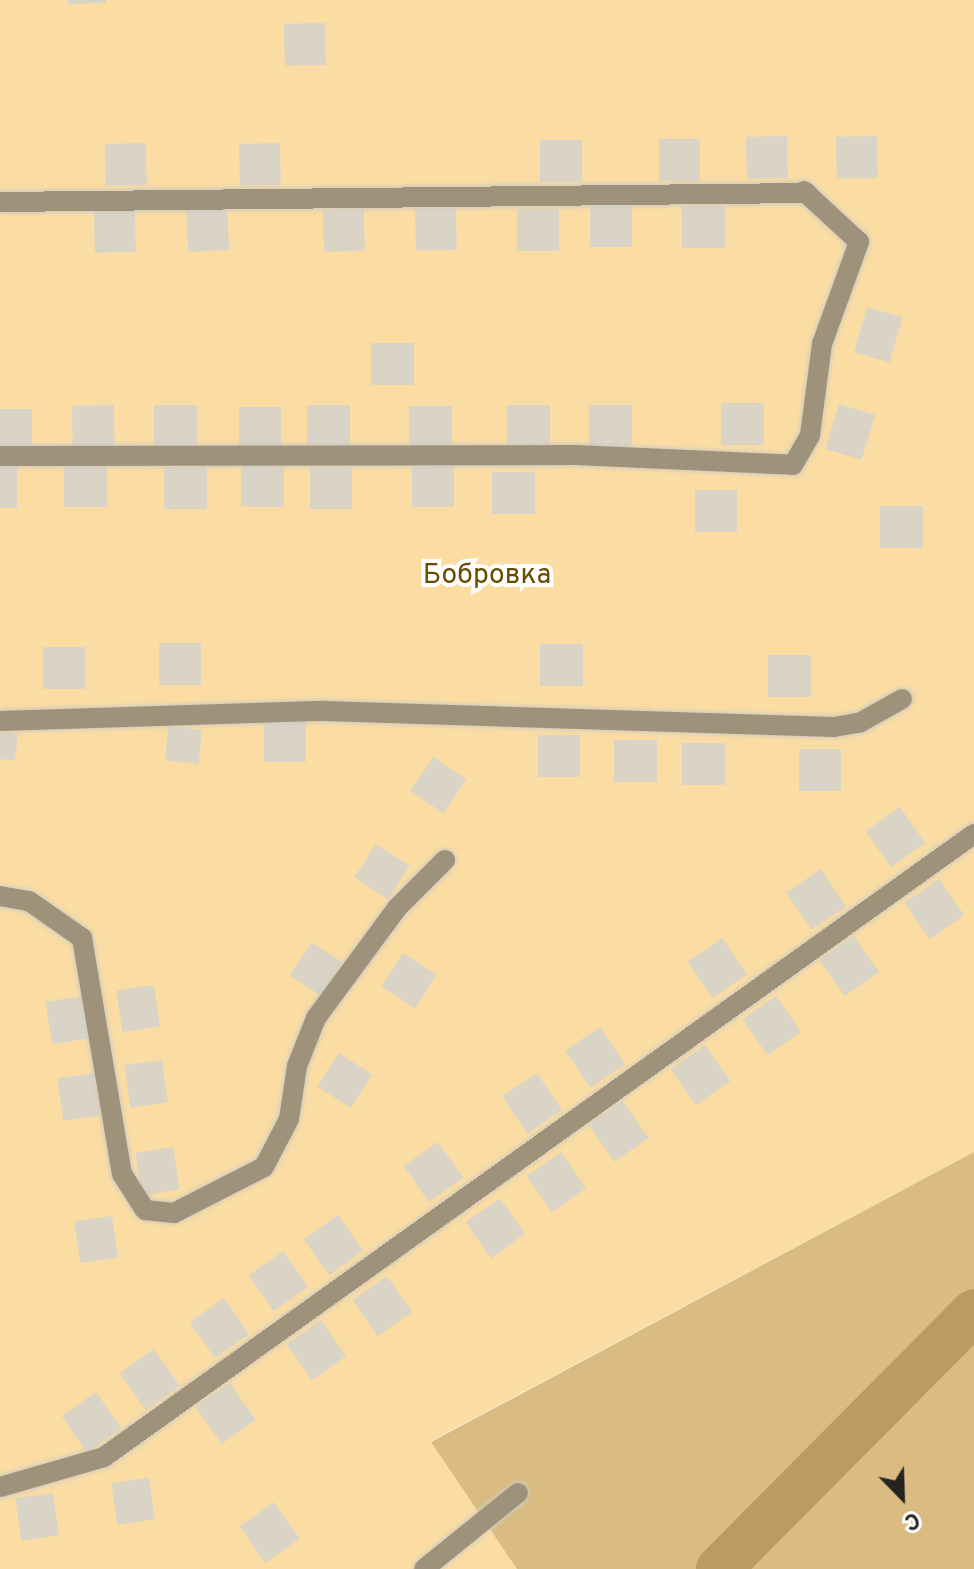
<!DOCTYPE html>
<html>
<head>
<meta charset="utf-8">
<style>
  body { margin:0 }
  #map { position:relative; width:974px; height:1569px; overflow:hidden; background:#f7f0e3; font-family:Overpass,sans-serif }
  div>[style] { position:absolute }
  [style*='--x'] { left:calc(var(--x)*1px); top:calc(var(--y)*1px); width:calc(var(--w)*1px); rotate:calc(var(--a)*1deg) }
  .green>* { inset:0; background:#fbdda3 }
  .forest>* { inset:0; background:#dabb81 }
  .river>* { height:46px; margin:-23px; padding:0 23px; transform-origin:23px; border-radius:23px; background:#ba9c63 }
  .building>* { inset:0; background:#dad4c7; transform-origin:0 0 }
  .roads { filter:drop-shadow(0 0 2px #d1cbc0) drop-shadow(0 0 2px #d1cbc0) }
  .minor>* { height:20px; margin:-10px; padding:0 10px; transform-origin:10px; border-radius:10px; background:#9f927a }
  span { translate:-50% -50%; white-space:nowrap; text-align:center; line-height:1.15; -webkit-text-stroke:8px #fff; paint-order:stroke }
  .park-label { font-size:28px; color:#6a4c00 }
  .north { position:absolute; left:862px; top:1457px; width:80px; height:80px; -webkit-text-stroke:6px #fff; paint-order:stroke; rotate:157deg; font-size:22px; font-weight:700; line-height:32px; text-align:center; color:#26241f }
  .north::after { content:''; display:block; margin:auto; width:28px; height:36px; background:#26241f; clip-path:polygon(50% 0,100% 100%,50% 72%,0 100%) }
</style>
</head>
<body>
<div id="map">
  <div class="green">
    <div style="clip-path:polygon(0 0,974px 0,974px 1152px,431px 1441px,517px 1569px,0 1569px)"></div>
  </div>
  <div class="forest">
    <div style="clip-path:polygon(974px 1152px,974px 1569px,517px 1569px,431px 1442px)"></div>
  </div>
  <div class="river">
    <div style="--x:719;--y:1569;--w:362;--a:-45.2"></div>
  </div>
  <div class="building">
    <div style="clip-path:polygon(68px 0,106px 0,106px 3px,68px 4px)"></div>
    <div style="left:325px;top:23px;width:42px;height:41px;rotate:89deg"></div>
    <div style="left:787px;top:136px;width:42px;height:41px;rotate:89deg"></div>
    <div style="left:877px;top:136px;width:42px;height:41px;rotate:89deg"></div>
    <div style="left:700px;top:139px;width:42px;height:41px;rotate:90deg"></div>
    <div style="left:582px;top:140px;width:42px;height:42px;rotate:90deg"></div>
    <div style="left:146px;top:143px;width:42px;height:41px;rotate:89deg"></div>
    <div style="left:280px;top:143px;width:42px;height:41px;rotate:89deg"></div>
    <div style="left:590px;top:205px;width:42px;height:42px"></div>
    <div style="left:682px;top:206px;width:43px;height:42px"></div>
    <div style="left:227px;top:208px;width:42px;height:41px;rotate:87deg"></div>
    <div style="left:456px;top:208px;width:42px;height:41px;rotate:89deg"></div>
    <div style="left:364px;top:209px;width:42px;height:41px;rotate:89deg"></div>
    <div style="left:517px;top:209px;width:42px;height:42px"></div>
    <div style="left:135px;top:210px;width:42px;height:41px;rotate:89deg"></div>
    <div style="left:867px;top:307px;width:37px;height:47px;rotate:16deg"></div>
    <div style="left:371px;top:343px;width:43px;height:42px"></div>
    <div style="left:721px;top:403px;width:43px;height:42px"></div>
    <div style="left:839px;top:404px;width:38px;height:47px;rotate:17deg"></div>
    <div style="left:114px;top:405px;width:42px;height:42px;rotate:89deg"></div>
    <div style="left:197px;top:405px;width:42px;height:43px;rotate:90deg"></div>
    <div style="left:307px;top:405px;width:43px;height:42px"></div>
    <div style="left:550px;top:405px;width:42px;height:43px;rotate:90deg"></div>
    <div style="left:632px;top:405px;width:42px;height:43px;rotate:90deg"></div>
    <div style="left:409px;top:406px;width:43px;height:42px"></div>
    <div style="left:281px;top:407px;width:42px;height:42px;rotate:90deg"></div>
    <div style="left:0;top:409px;width:32px;height:42px"></div>
    <div style="left:107px;top:465px;width:42px;height:43px;rotate:90deg"></div>
    <div style="left:241px;top:465px;width:43px;height:42px"></div>
    <div style="left:412px;top:465px;width:42px;height:42px"></div>
    <div style="left:0;top:466px;width:17px;height:42px"></div>
    <div style="left:164px;top:467px;width:43px;height:42px"></div>
    <div style="left:310px;top:467px;width:42px;height:42px"></div>
    <div style="left:492px;top:472px;width:43px;height:42px"></div>
    <div style="left:695px;top:490px;width:42px;height:42px"></div>
    <div style="left:880px;top:506px;width:43px;height:42px"></div>
    <div style="left:159px;top:643px;width:42px;height:42px"></div>
    <div style="left:540px;top:644px;width:43px;height:42px"></div>
    <div style="left:43px;top:647px;width:42px;height:42px"></div>
    <div style="left:768px;top:655px;width:43px;height:42px"></div>
    <div style="left:264px;top:720px;width:42px;height:42px"></div>
    <div style="left:168px;top:727px;width:34px;height:34px;rotate:5deg"></div>
    <div style="clip-path:polygon(0 732px,18px 734px,15px 761px,0 759px)"></div>
    <div style="left:538px;top:735px;width:42px;height:42px"></div>
    <div style="left:657px;top:740px;width:42px;height:43px;rotate:90deg"></div>
    <div style="left:682px;top:743px;width:43px;height:42px"></div>
    <div style="left:799px;top:749px;width:42px;height:42px"></div>
    <div style="left:433px;top:757px;width:40px;height:41px;rotate:34deg"></div>
    <div style="left:900px;top:807px;width:44px;height:42px;rotate:55deg"></div>
    <div style="left:376px;top:844px;width:40px;height:40px;rotate:33deg"></div>
    <div style="left:821px;top:869px;width:45px;height:42px;rotate:56deg"></div>
    <div style="left:939px;top:879px;width:44px;height:42px;rotate:55deg"></div>
    <div style="left:854px;top:936px;width:44px;height:42px;rotate:55deg"></div>
    <div style="left:722px;top:938px;width:44px;height:42px;rotate:55deg"></div>
    <div style="left:312px;top:942px;width:41px;height:40px;rotate:34deg"></div>
    <div style="left:403px;top:953px;width:40px;height:40px;rotate:33deg"></div>
    <div style="left:154px;top:985px;width:42px;height:38px;rotate:82deg"></div>
    <div style="left:82px;top:996px;width:43px;height:37px;rotate:81deg"></div>
    <div style="left:776px;top:996px;width:44px;height:41px;rotate:55deg"></div>
    <div style="left:600px;top:1027px;width:45px;height:42px;rotate:56deg"></div>
    <div style="left:705px;top:1045px;width:44px;height:42px;rotate:55deg"></div>
    <div style="left:339px;top:1053px;width:40px;height:40px;rotate:33deg"></div>
    <div style="left:162px;top:1060px;width:43px;height:38px;rotate:82deg"></div>
    <div style="left:95px;top:1073px;width:43px;height:38px;rotate:82deg"></div>
    <div style="left:537px;top:1073px;width:45px;height:42px;rotate:56deg"></div>
    <div style="left:623px;top:1101px;width:45px;height:42px;rotate:55deg"></div>
    <div style="left:438px;top:1142px;width:44px;height:42px;rotate:55deg"></div>
    <div style="left:173px;top:1147px;width:43px;height:38px;rotate:81deg"></div>
    <div style="left:561px;top:1152px;width:44px;height:42px;rotate:55deg"></div>
    <div style="left:500px;top:1198px;width:44px;height:42px;rotate:55deg"></div>
    <div style="left:338px;top:1215px;width:44px;height:42px;rotate:55deg"></div>
    <div style="left:112px;top:1216px;width:42px;height:38px;rotate:82deg"></div>
    <div style="left:283px;top:1251px;width:44px;height:42px;rotate:55deg"></div>
    <div style="left:387px;top:1276px;width:44px;height:42px;rotate:55deg"></div>
    <div style="left:224px;top:1298px;width:44px;height:42px;rotate:55deg"></div>
    <div style="left:321px;top:1320px;width:44px;height:42px;rotate:55deg"></div>
    <div style="left:154px;top:1349px;width:45px;height:42px;rotate:55deg"></div>
    <div style="left:230px;top:1383px;width:45px;height:42px;rotate:55deg"></div>
    <div style="left:96px;top:1392px;width:44px;height:42px;rotate:55deg"></div>
    <div style="left:149px;top:1478px;width:42px;height:38px;rotate:82deg"></div>
    <div style="left:53px;top:1493px;width:43px;height:38px;rotate:82deg"></div>
    <div style="left:274px;top:1502px;width:45px;height:42px;rotate:55deg"></div>
  </div>
  <div class="roads">
    <div class="minor">
      <div style="--x:0;--y:202;--w:807;--a:-0.64"></div>
      <div style="--x:0;--y:456;--w:576;--a:-0.1"></div>
      <div style="--x:576;--y:455;--w:217;--a:2.6"></div>
      <div style="--x:793;--y:465;--w:34;--a:-60"></div>
      <div style="--x:810;--y:435;--w:92;--a:-82.5"></div>
      <div style="--x:822;--y:344;--w:109;--a:-70.1"></div>
      <div style="--x:859;--y:242;--w:75;--a:-137.2"></div>
      <div style="--x:0;--y:721;--w:324;--a:-1.8"></div>
      <div style="--x:324;--y:711;--w:510;--a:1.8"></div>
      <div style="--x:834;--y:727;--w:27;--a:-10"></div>
      <div style="--x:861;--y:722;--w:47;--a:-29.3"></div>
      <div style="--x:0;--y:896;--w:29;--a:10"></div>
      <div style="--x:29;--y:901;--w:65;--a:34.9"></div>
      <div style="--x:82;--y:938;--w:239;--a:80.4"></div>
      <div style="--x:122;--y:1174;--w:43;--a:57.4"></div>
      <div style="--x:145;--y:1210;--w:29;--a:6"></div>
      <div style="--x:174;--y:1213;--w:101;--a:-27.1"></div>
      <div style="--x:264;--y:1167;--w:54;--a:-62.5"></div>
      <div style="--x:289;--y:1119;--w:54;--a:-81.4"></div>
      <div style="--x:297;--y:1066;--w:52;--a:-68.4"></div>
      <div style="--x:316;--y:1018;--w:137;--a:-53.6"></div>
      <div style="--x:397;--y:908;--w:68;--a:-45"></div>
      <div style="--x:0;--y:1487;--w:108;--a:-16.1"></div>
      <div style="--x:104;--y:1457;--w:1070;--a:-35.61"></div>
      <div style="--x:424;--y:1569;--w:121;--a:-39"></div>
    </div>
  </div>
  <div class="park-label">
    <span style="left:487px;top:576px">Бобровка</span>
  </div>
  <div class="north">С</div>
</div>
</body>
</html>
